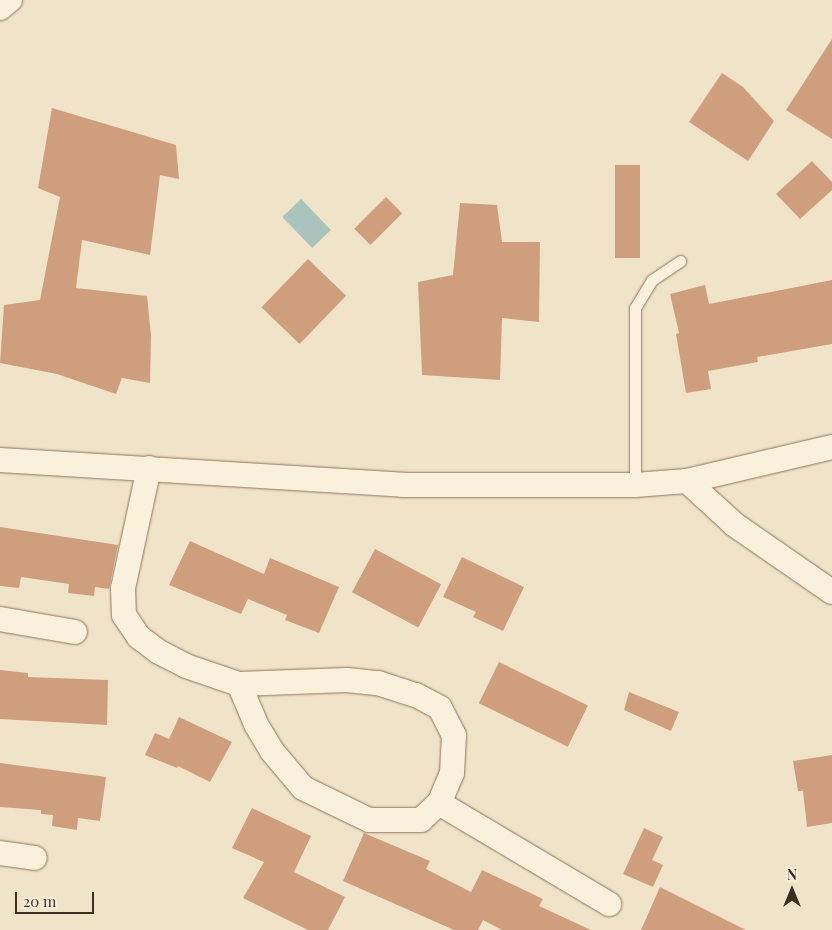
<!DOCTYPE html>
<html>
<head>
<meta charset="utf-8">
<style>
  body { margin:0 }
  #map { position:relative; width:832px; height:930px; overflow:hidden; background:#f0e4c8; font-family:"Playfair Display",serif }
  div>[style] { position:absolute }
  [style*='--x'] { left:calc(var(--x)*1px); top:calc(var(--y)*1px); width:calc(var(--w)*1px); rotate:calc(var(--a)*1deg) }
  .water>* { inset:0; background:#a9c4bc; transform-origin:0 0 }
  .building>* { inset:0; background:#cf9f7d; transform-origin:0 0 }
  .roads { filter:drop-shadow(0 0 1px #8d765c) drop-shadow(0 0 1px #8d765c) }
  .lane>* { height:11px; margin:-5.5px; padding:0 5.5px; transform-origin:5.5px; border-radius:5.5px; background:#faf1dc }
  .street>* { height:24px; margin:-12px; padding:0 12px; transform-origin:12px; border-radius:12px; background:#faf1dc }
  span { translate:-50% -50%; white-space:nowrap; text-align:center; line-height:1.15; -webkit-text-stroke:4.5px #f7eed8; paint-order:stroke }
  .north { position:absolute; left:767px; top:865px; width:50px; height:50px; -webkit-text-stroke:4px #f7eed8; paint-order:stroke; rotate:0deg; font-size:14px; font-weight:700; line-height:20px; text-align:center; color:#3d2e20 }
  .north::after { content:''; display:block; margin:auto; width:18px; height:22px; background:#3d2e20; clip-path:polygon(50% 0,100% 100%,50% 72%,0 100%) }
  .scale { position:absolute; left:15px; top:892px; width:79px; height:22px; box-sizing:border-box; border:2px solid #3d2e20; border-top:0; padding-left:6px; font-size:15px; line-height:18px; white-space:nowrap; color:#3d2e20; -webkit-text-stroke:4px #f7eed8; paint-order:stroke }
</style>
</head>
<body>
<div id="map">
  <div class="water">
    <div style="left:301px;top:199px;width:43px;height:26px;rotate:46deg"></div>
  </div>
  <div class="building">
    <div style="clip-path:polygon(832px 39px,832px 139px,786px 110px)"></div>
    <div style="clip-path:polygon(722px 73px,743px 87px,774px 121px,748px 161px,689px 122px)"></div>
    <div style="clip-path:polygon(52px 108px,176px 145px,179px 179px,160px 175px,150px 255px,82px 240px,76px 288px,147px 296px,151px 335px,150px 383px,122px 378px,116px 394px,57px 374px,0 363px,4px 305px,40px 300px,60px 197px,38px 188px)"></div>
    <div style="clip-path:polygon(812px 161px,832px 182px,832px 190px,800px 219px,776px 194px)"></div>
    <div style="left:615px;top:165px;width:25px;height:93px"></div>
    <div style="left:386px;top:197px;width:23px;height:45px;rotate:45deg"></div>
    <div style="clip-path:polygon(460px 203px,497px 205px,502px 242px,540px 242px,539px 322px,502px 318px,500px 380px,422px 375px,418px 282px,453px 275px)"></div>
    <div style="left:308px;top:259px;width:53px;height:67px;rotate:44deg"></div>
    <div style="clip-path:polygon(832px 280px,832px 344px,757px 357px,758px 362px,708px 371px,711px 389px,686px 393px,676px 334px,679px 333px,670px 294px,705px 285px,709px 304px)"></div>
    <div style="clip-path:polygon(0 527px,118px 545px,109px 589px,95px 587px,94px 596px,68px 593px,69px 584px,21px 577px,19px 588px,0 586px)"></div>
    <div style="clip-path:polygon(190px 541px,264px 574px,270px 558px,339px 587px,319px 633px,285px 620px,287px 615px,248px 599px,241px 614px,169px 585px)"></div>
    <div style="left:375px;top:549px;width:75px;height:49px;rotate:28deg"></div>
    <div style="clip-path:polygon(462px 557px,524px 587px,503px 631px,473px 617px,476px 612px,443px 597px)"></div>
    <div style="left:499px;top:662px;width:99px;height:46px;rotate:26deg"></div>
    <div style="clip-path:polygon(0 670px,28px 673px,28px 677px,108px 680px,107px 725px,0 719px)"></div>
    <div style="clip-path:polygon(629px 692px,679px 712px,671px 731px,624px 710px)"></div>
    <div style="clip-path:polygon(179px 717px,232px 742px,210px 782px,178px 766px,177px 768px,145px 755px,155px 733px,169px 739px)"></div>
    <div style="clip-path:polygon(832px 755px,832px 823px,807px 827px,803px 791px,798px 791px,793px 761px)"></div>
    <div style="clip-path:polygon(0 763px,106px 777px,100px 821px,78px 818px,77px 830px,52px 826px,53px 815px,41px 814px,41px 810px,0 807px)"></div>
    <div style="clip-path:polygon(252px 808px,311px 836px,294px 872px,345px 897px,328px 930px,308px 930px,243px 898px,264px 862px,232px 848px)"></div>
    <div style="clip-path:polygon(644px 828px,663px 837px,652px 860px,663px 865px,653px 887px,623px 874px)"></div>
    <div style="clip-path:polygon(364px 833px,430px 861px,426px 869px,471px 892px,482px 870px,543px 899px,539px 906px,591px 930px,502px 930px,483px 920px,478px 930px,454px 930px,343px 881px)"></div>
    <div style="clip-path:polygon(660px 887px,746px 930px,641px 930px)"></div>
  </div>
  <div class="roads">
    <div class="lane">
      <div style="--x:635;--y:485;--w:177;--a:-90"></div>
      <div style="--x:635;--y:308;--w:33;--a:-59"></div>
      <div style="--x:652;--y:280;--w:34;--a:-34"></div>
    </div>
    <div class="street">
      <div style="--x:0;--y:8;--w:13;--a:-39"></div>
      <div style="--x:0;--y:460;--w:404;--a:3.5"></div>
      <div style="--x:403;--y:485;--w:232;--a:0"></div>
      <div style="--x:635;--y:485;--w:52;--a:-4.4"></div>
      <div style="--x:687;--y:481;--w:149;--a:-13.2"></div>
      <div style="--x:149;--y:468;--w:123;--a:102.2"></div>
      <div style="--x:123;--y:588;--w:27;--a:88"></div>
      <div style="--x:124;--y:615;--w:27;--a:56"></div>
      <div style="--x:139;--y:637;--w:25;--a:37"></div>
      <div style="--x:159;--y:652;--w:30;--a:27"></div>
      <div style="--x:186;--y:666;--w:56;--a:18.8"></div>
      <div style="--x:239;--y:684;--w:108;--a:-2.1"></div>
      <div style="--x:347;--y:680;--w:31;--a:6"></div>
      <div style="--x:378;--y:683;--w:40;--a:18"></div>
      <div style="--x:416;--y:695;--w:27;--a:28"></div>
      <div style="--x:440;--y:708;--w:30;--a:63"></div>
      <div style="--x:454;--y:735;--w:38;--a:93"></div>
      <div style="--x:452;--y:773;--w:33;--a:113"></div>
      <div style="--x:439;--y:803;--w:25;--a:137"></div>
      <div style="--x:421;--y:820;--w:52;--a:180"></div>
      <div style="--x:369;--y:820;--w:73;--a:-154.1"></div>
      <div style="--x:303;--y:788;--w:48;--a:-130"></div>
      <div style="--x:272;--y:751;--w:31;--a:-121"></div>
      <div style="--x:256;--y:724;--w:43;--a:-113"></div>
      <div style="--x:687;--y:481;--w:65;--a:42.5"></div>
      <div style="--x:735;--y:525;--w:118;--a:34.6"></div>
      <div style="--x:0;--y:619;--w:76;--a:9.8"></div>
      <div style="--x:439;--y:803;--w:198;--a:30.7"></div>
      <div style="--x:0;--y:853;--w:35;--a:8"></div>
    </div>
  </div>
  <div class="north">N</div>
  <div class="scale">20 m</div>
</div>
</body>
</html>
